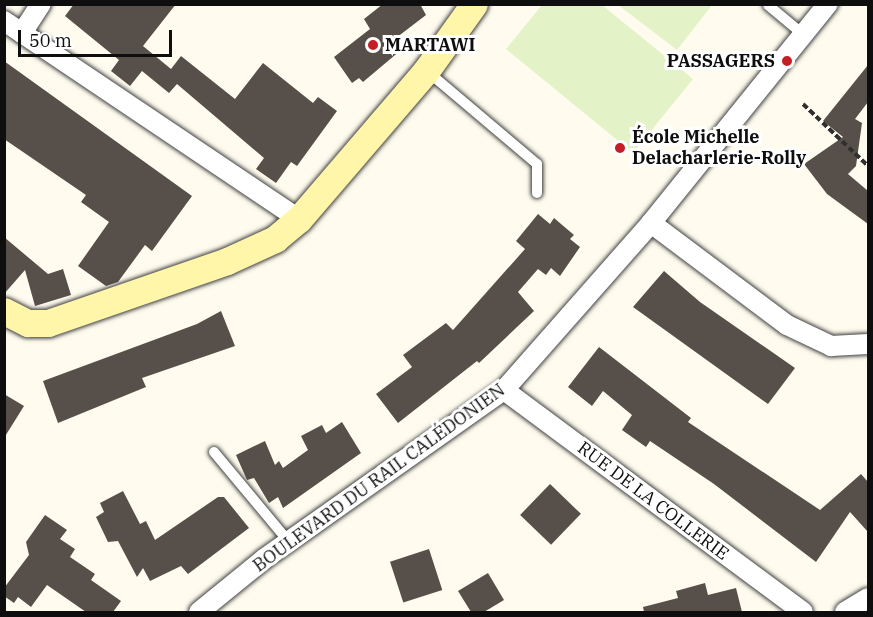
<!DOCTYPE html>
<html>
<head>
<meta charset="utf-8">
<style>
  body { margin:0 }
  #map { position:relative; width:873px; height:617px; overflow:hidden; background:#fffcef; font-family:"IBM Plex Serif",serif }
  div>[style] { position:absolute }
  [style*='--x'] { left:calc(var(--x)*1px); top:calc(var(--y)*1px); width:calc(var(--w)*1px); rotate:calc(var(--a)*1deg) }
  .pitch>* { inset:0; background:#e4f2c8 }
  .building>* { inset:0; background:#574f49; transform-origin:0 0 }
  .path>* { height:4px; margin-top:-2px; transform-origin:0; background:repeating-linear-gradient(90deg,#303030 0 6px,transparent 0 9px) }
  .roads { filter:drop-shadow(0 0 2px #414141) drop-shadow(0 0 2px #414141) }
  .lane>* { height:10px; margin:-5px; padding:0 5px; transform-origin:5px; border-radius:5px; background:#fff }
  .street>* { height:20px; margin:-10px; padding:0 10px; transform-origin:10px; border-radius:10px; background:#fff }
  .secondary>* { height:27px; margin:-13.5px; padding:0 13.5px; transform-origin:13.5px; border-radius:13.5px; background:#fff6aa }
  .dots>* { width:16px; height:16px; translate:-50% -50%; box-sizing:border-box; border:3px solid #fff; border-radius:50% }
  span { translate:-50% -50%; white-space:nowrap; text-align:center; line-height:1.15; -webkit-text-stroke:6px #fff; paint-order:stroke }
  .poi-label { font-size:18px; color:#0e0e0e; font-weight:700 }
  .left { translate:0 -50%; text-align:left }
  .right { translate:-100% -50%; text-align:right }
  .street-label { font-size:18px; color:#0e0e0e }
  .frame { position:absolute; inset:0; border:6px solid #0e0e0e; pointer-events:none }
  .scale { position:absolute; left:18px; top:30px; width:154px; height:27px; box-sizing:border-box; border:3px solid #0e0e0e; border-top:0; padding-left:8px; font-size:18px; line-height:21px; white-space:nowrap; color:#0e0e0e; -webkit-text-stroke:4px #fff; paint-order:stroke }
</style>
</head>
<body>
<div id="map">
  <div class="pitch">
    <div style="clip-path:polygon(542px 5px,602px 5px,693px 79px,633px 153px,506px 49px)"></div>
    <div style="clip-path:polygon(618px 5px,712px 5px,677px 50px)"></div>
  </div>
  <div class="building">
    <div style="clip-path:polygon(74px 4px,176px 4px,143px 46px,171px 69px,181px 56px,235px 99px,263px 63px,313px 103px,318px 97px,337px 111px,297px 166px,291px 162px,276px 183px,256px 169px,264px 158px,177px 84px,169px 93px,142px 71px,130px 86px,111px 71px,119px 60px,65px 16px)"></div>
    <div style="clip-path:polygon(383px 4px,420px 4px,426px 15px,392px 41px,401px 50px,363px 82px,359px 78px,352px 83px,334px 57px,370px 29px,364px 19px)"></div>
    <div style="clip-path:polygon(4px 61px,192px 196px,152px 251px,145px 245px,118px 282px,106px 286px,78px 266px,109px 222px,81px 202px,86px 195px,4px 139px)"></div>
    <div style="clip-path:polygon(868px 65px,868px 102px,855px 119px,862px 123px,856px 166px,848px 174px,868px 191px,868px 224px,827px 194px,804px 164px,843px 137px,823px 121px)"></div>
    <div style="clip-path:polygon(538px 214px,550px 224px,554px 218px,574px 235px,570px 239px,580px 247px,560px 276px,551px 268px,546px 275px,538px 269px,518px 292px,534px 311px,479px 363px,477px 361px,398px 423px,376px 394px,412px 367px,403px 355px,446px 323px,453px 330px,525px 249px,516px 241px)"></div>
    <div style="clip-path:polygon(4px 237px,48px 274px,63px 269px,71px 295px,35px 306px,25px 270px,4px 294px)"></div>
    <div style="clip-path:polygon(664px 271px,700px 302px,795px 368px,768px 404px,633px 307px)"></div>
    <div style="clip-path:polygon(221px 311px,235px 346px,142px 378px,146px 387px,58px 423px,43px 381px,197px 324px)"></div>
    <div style="clip-path:polygon(599px 347px,691px 418px,688px 422px,820px 510px,861px 474px,868px 482px,868px 532px,850px 512px,816px 562px,714px 484px,650px 441px,646px 447px,622px 430px,632px 415px,603px 391px,592px 406px,568px 387px)"></div>
    <div style="clip-path:polygon(4px 394px,24px 406px,4px 438px)"></div>
    <div style="clip-path:polygon(342px 422px,361px 453px,283px 508px,278px 497px,269px 503px,254px 478px,247px 480px,236px 455px,265px 441px,275px 465px,279px 461px,283px 468px,308px 450px,301px 436px,322px 425px,326px 433px)"></div>
    <div style="left:550px;top:484px;width:43px;height:43px;rotate:44deg"></div>
    <div style="clip-path:polygon(123px 491px,140px 524px,146px 521px,155px 540px,218px 497px,224px 497px,249px 528px,188px 574px,181px 566px,150px 581px,143px 568px,137px 577px,118px 541px,108px 542px,96px 517px,104px 512px,100px 503px)"></div>
    <div style="clip-path:polygon(45px 515px,67px 530px,60px 539px,75px 549px,70px 557px,95px 574px,91px 580px,121px 601px,113px 612px,86px 612px,47px 585px,31px 607px,18px 597px,14px 603px,4px 596px,4px 588px,29px 555px,26px 542px)"></div>
    <div style="left:429px;top:549px;width:43px;height:41px;rotate:72deg"></div>
    <div style="clip-path:polygon(488px 573px,504px 600px,484px 612px,471px 612px,458px 591px)"></div>
    <div style="clip-path:polygon(705px 583px,708px 595px,736px 588px,742px 612px,644px 612px,643px 607px,678px 598px,676px 591px)"></div>
  </div>
  <div class="path">
    <div style="--x:803;--y:104;--w:90;--a:43.6"></div>
  </div>
  <div class="roads">
    <div class="lane">
      <div style="--x:768;--y:5;--w:47;--a:39.8"></div>
      <div style="--x:427;--y:71;--w:144;--a:40.2"></div>
      <div style="--x:537;--y:164;--w:29;--a:90"></div>
      <div style="--x:214;--y:452;--w:117;--a:50.2"></div>
    </div>
    <div class="street">
      <div style="--x:4;--y:21;--w:355;--a:33.9"></div>
      <div style="--x:22;--y:33;--w:35;--a:-57"></div>
      <div style="--x:651;--y:223;--w:170;--a:36.9"></div>
      <div style="--x:787;--y:325;--w:49;--a:25.5"></div>
      <div style="--x:831;--y:346;--w:37;--a:-3"></div>
      <div style="--x:504;--y:390;--w:372;--a:36.6"></div>
      <div style="--x:199;--y:612;--w:84;--a:-39.2"></div>
      <div style="--x:264;--y:559;--w:294;--a:-35.2"></div>
      <div style="--x:504;--y:390;--w:222;--a:-48.6"></div>
      <div style="--x:651;--y:223;--w:282;--a:-51.1"></div>
      <div style="--x:845;--y:612;--w:27;--a:-31"></div>
    </div>
    <div class="secondary">
      <div style="--x:4;--y:311;--w:27;--a:27"></div>
      <div style="--x:28;--y:323;--w:20;--a:0"></div>
      <div style="--x:48;--y:323;--w:189;--a:-19.1"></div>
      <div style="--x:227;--y:261;--w:53;--a:-24.6"></div>
      <div style="--x:275;--y:239;--w:31;--a:-40"></div>
      <div style="--x:299;--y:219;--w:195;--a:-49.4"></div>
      <div style="--x:426;--y:71;--w:82;--a:-54.4"></div>
    </div>
  </div>
  <div class="dots">
    <div style="left:373px;top:45px;background:#c61e25"></div>
    <div style="left:787px;top:61px;background:#c61e25"></div>
    <div style="left:620px;top:148px;background:#c61e25"></div>
  </div>
  <div class="poi-label">
    <span class="left" style="left:385px;top:45px">MARTAWI</span>
    <span class="right" style="left:775px;top:61px">PASSAGERS</span>
    <span class="left" style="left:632px;top:148px">École Michelle<br>Delacharlerie-Rolly</span>
  </div>
  <div class="street-label">
    <span style="left:379px;top:478px;rotate:-36deg">BOULEVARD DU RAIL CALÉDONIEN</span>
    <span style="left:653px;top:501px;rotate:37deg">RUE DE LA COLLERIE</span>
  </div>
  <div class="frame"></div>
  <div class="scale">50 m</div>
</div>
</body>
</html>
